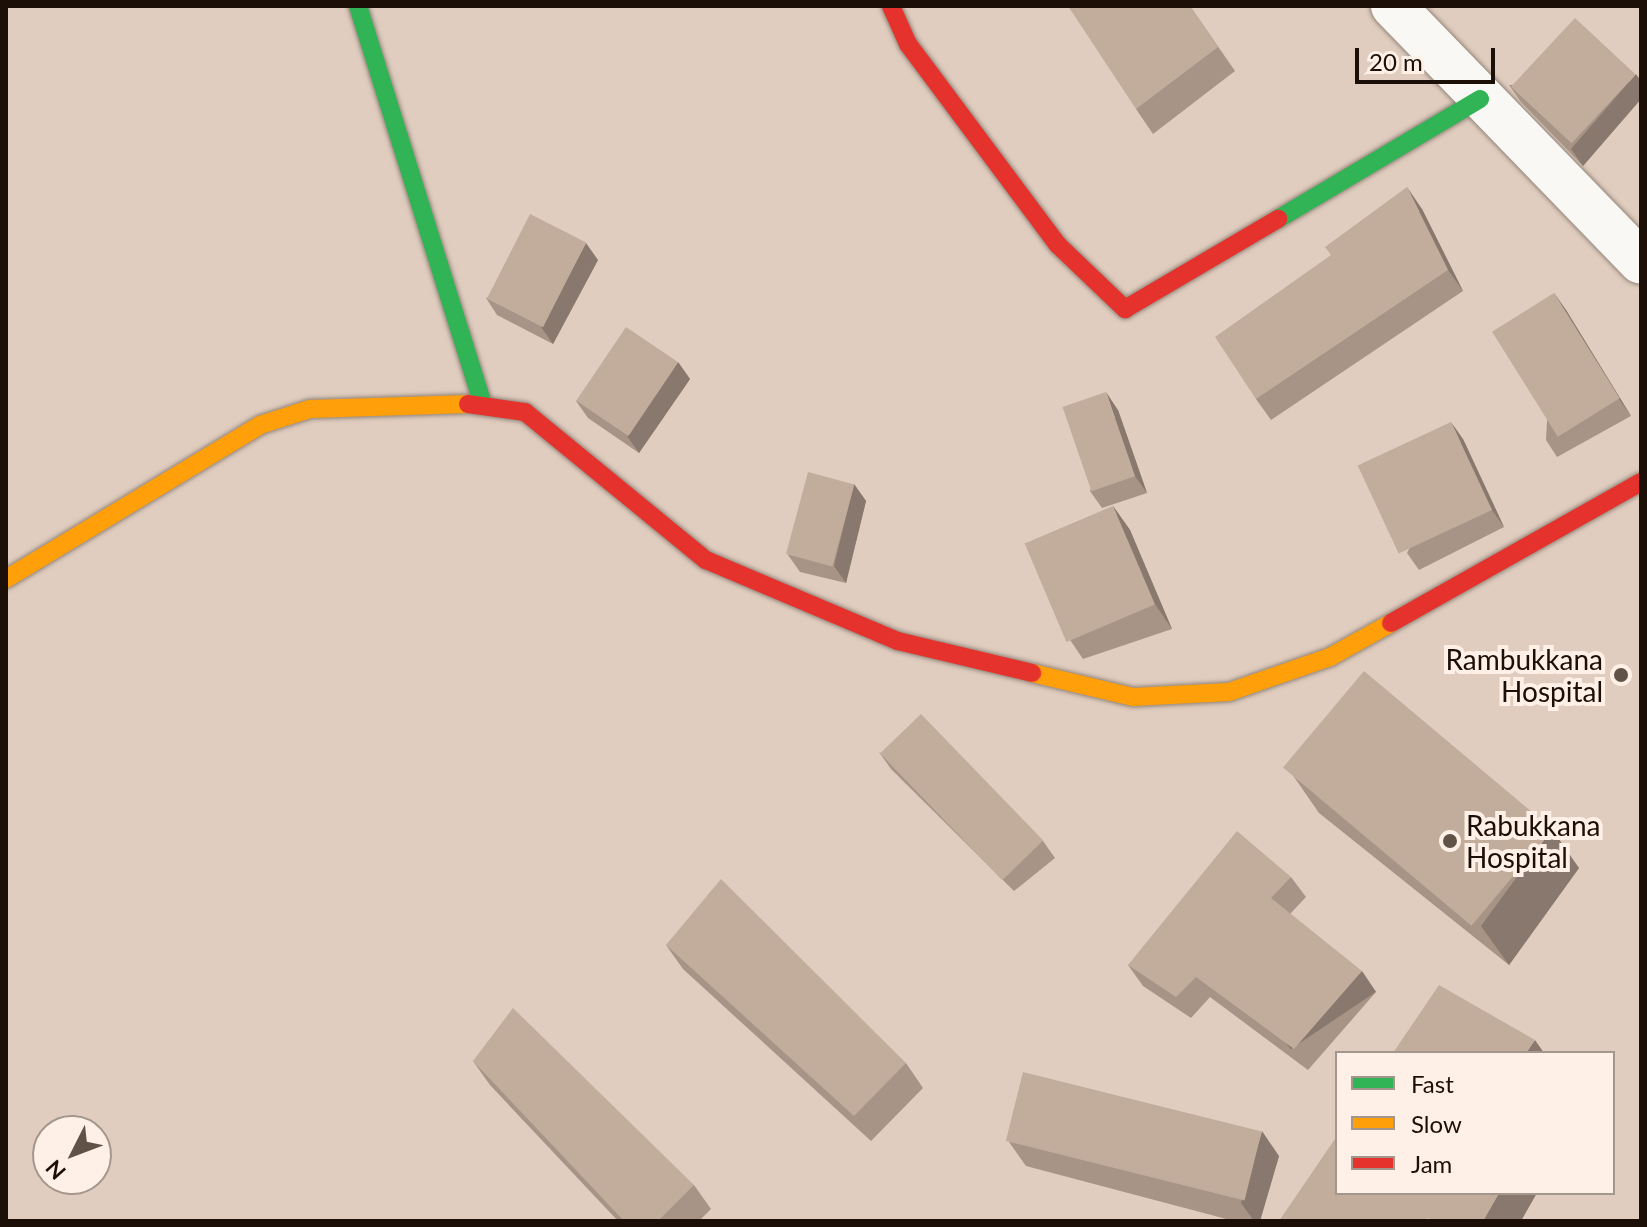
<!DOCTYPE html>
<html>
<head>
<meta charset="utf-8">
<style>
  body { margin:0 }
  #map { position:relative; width:1647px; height:1227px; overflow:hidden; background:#e0cdbf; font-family:Lato,sans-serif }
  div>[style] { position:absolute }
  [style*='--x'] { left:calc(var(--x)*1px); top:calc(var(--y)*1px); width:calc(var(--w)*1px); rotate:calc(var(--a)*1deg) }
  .roads { filter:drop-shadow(0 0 2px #93857a) drop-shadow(0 0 2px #93857a) }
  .street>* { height:44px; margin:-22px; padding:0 22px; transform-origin:22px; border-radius:22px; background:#faf8f5 }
  .fast>* { height:18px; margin:-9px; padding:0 9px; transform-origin:9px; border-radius:9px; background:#30b455 }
  .slow>* { height:18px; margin:-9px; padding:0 9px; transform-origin:9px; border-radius:9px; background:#ff9f0a }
  .jam>* { height:18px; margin:-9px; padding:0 9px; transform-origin:9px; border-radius:9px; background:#e5322d }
  .wall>* { inset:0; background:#a79486 }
  .shaded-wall>* { inset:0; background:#88786d; transform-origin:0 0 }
  .building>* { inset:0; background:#c2ac9c; transform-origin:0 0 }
  .dots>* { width:22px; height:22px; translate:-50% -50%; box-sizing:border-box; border:4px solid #fef0e6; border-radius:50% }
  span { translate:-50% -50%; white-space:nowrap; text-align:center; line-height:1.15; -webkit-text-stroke:8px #fef0e6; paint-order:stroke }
  .poi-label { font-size:28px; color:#1b0f07 }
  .right { translate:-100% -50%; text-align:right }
  .left { translate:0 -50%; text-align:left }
  .frame { position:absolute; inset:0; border:8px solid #1b0f07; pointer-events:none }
  .legend { position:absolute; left:1335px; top:1051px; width:280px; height:144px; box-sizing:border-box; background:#fef0e6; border:2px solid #a3968d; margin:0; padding:10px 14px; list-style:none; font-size:24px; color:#1b0f07 }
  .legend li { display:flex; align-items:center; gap:16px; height:40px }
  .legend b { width:40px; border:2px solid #a3968d }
  .north { position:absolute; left:32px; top:1115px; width:80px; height:80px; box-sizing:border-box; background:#fef0e6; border:2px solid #a3968d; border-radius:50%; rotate:228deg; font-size:22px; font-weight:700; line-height:32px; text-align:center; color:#1b0f07 }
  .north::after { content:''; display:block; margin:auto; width:28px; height:36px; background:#605247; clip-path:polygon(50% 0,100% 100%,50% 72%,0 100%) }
  .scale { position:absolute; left:1355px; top:48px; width:140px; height:36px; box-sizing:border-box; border:4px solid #1b0f07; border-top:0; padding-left:10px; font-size:24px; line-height:28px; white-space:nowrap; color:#1b0f07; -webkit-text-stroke:6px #fef0e6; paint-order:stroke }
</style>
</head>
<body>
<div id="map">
  <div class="roads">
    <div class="street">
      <div style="--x:1393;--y:6;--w:356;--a:45.9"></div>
    </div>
    <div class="fast">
      <div style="--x:358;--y:6;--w:417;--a:72.6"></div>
      <div style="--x:1278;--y:219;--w:235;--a:-30.7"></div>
    </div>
    <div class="slow">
      <div style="--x:6;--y:579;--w:297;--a:-31.2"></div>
      <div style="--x:260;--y:425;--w:52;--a:-17.7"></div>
      <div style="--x:310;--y:409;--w:158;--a:-1.8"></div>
      <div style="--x:1032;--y:673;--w:104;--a:13.4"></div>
      <div style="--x:1133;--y:697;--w:96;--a:-3"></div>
      <div style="--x:1229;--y:692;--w:107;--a:-19.1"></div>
      <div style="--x:1330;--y:657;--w:70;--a:-29.1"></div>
    </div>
    <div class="jam">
      <div style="--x:891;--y:6;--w:42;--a:65.9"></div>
      <div style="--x:908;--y:44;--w:251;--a:53.3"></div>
      <div style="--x:1058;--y:245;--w:93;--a:43.7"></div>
      <div style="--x:1125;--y:309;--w:178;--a:-30.5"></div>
      <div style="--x:468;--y:404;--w:58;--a:8"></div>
      <div style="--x:525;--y:412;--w:234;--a:39.3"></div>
      <div style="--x:706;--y:560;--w:208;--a:22.9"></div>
      <div style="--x:898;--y:641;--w:138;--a:13.4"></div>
      <div style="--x:1391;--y:623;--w:287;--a:-29.4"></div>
    </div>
  </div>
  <div class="wall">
    <div style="clip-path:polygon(1190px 6px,1235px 71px,1153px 134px,1136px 109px)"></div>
    <div style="clip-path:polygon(1641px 81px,1641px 99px,1583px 166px,1521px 102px,1509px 85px)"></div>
    <div style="clip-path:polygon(1422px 209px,1463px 291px,1271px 420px,1256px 399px)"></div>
    <div style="clip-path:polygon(598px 260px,553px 344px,497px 315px,486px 298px)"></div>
    <div style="clip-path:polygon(1554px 293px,1566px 310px,1631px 416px,1557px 457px,1546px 440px)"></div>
    <div style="clip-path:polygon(678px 362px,690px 379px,639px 453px,588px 418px,576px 401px)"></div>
    <div style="clip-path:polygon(1118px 410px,1147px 493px,1102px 508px,1090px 491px)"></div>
    <div style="clip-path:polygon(1463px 439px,1504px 527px,1419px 570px,1407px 553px)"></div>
    <div style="clip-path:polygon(854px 484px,866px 501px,846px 583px,800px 572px,788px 555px)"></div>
    <div style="clip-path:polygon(1113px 506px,1130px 530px,1172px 629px,1083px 659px,1066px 634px)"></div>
    <div style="clip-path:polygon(879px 752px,1043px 841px,1055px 858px,1014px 891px,891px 769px)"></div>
    <div style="clip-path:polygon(1292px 774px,1579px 868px,1509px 965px,1319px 813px)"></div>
    <div style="clip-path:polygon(1291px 877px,1306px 897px,1290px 914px,1376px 992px,1308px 1070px,1210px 997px,1191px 1018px,1143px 986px,1128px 965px)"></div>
    <div style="clip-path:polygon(666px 945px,906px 1063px,923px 1088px,871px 1141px,683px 969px)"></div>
    <div style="clip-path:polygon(473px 1061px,694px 1185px,711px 1209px,699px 1221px,618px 1221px,490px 1085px)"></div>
    <div style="clip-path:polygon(1009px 1142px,1279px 1156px,1260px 1221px,1234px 1221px,1026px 1166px)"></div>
  </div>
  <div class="shaded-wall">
    <div style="clip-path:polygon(1636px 74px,1641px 81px,1641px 99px,1583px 166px,1571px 149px)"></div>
    <div style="clip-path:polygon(1407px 187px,1422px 209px,1463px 291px,1448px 270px)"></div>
    <div style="clip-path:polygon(586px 243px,598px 260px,553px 344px,541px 327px)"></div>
    <div style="clip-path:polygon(1554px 293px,1566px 310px,1631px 416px,1619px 399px)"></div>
    <div style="clip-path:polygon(678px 362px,690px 379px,639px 453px,627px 436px)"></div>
    <div style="clip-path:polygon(1106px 392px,1118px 410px,1147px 493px,1135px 476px)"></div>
    <div style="clip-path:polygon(1451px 422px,1463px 439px,1504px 527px,1492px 510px)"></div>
    <div style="clip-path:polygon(854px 484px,866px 501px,846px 583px,834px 566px)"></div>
    <div style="clip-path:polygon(1113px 506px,1130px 530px,1172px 629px,1155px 604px)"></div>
    <div style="clip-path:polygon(1552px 829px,1579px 868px,1509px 965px,1481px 926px)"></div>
    <div style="left:1362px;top:971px;width:25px;height:103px;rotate:56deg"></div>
    <div style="clip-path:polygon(1535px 1040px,1544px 1053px,1526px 1053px)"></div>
    <div style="clip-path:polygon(1262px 1131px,1279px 1156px,1260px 1221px,1254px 1221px,1241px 1203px)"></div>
    <div style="clip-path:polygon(1499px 1193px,1537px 1193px,1521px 1221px,1483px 1221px)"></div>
  </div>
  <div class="building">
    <div style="clip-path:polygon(1068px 6px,1190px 6px,1218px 47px,1136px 109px)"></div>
    <div style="left:1575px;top:18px;width:83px;height:94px;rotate:43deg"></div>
    <div style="clip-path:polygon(1407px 187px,1448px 270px,1256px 399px,1215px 337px,1331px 255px,1325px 247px)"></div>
    <div style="left:530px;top:214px;width:63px;height:95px;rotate:27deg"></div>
    <div style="left:1554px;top:293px;width:124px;height:73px;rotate:58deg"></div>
    <div style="left:626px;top:327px;width:63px;height:89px;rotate:34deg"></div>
    <div style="left:1106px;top:392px;width:89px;height:46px;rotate:71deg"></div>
    <div style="left:1451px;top:422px;width:97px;height:103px;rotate:65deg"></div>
    <div style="left:808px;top:472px;width:48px;height:85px;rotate:15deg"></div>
    <div style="left:1113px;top:506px;width:107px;height:96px;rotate:67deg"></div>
    <div style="left:1364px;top:671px;width:246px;height:126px;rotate:40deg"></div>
    <div style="left:921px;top:714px;width:176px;height:57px;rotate:46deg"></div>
    <div style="clip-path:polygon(1237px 831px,1291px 877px,1271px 898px,1362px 971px,1294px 1049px,1196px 977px,1176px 997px,1128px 965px)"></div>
    <div style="clip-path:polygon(721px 879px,906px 1063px,854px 1116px,666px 945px)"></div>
    <div style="clip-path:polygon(1439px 985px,1535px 1040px,1526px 1053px,1393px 1053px)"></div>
    <div style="clip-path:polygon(513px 1008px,694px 1185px,658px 1221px,624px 1221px,473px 1061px)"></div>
    <div style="left:1023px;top:1072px;width:246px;height:71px;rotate:14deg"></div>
    <div style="clip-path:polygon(1337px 1136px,1337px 1193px,1499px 1193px,1483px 1221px,1435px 1221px,1427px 1218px,1425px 1221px,1279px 1221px)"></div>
  </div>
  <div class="dots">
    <div style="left:1621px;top:675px;background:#605247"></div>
    <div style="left:1450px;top:841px;background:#605247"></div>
  </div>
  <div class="poi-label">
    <span class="right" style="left:1603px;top:675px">Rambukkana<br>Hospital</span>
    <span class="left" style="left:1466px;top:841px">Rabukkana<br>Hospital</span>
  </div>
  <div class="frame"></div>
  <ul class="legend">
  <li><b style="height:10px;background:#30b455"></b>Fast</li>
  <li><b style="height:10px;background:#ff9f0a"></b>Slow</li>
  <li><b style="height:10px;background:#e5322d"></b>Jam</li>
  </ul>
  <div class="north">N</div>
  <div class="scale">20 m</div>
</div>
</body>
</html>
